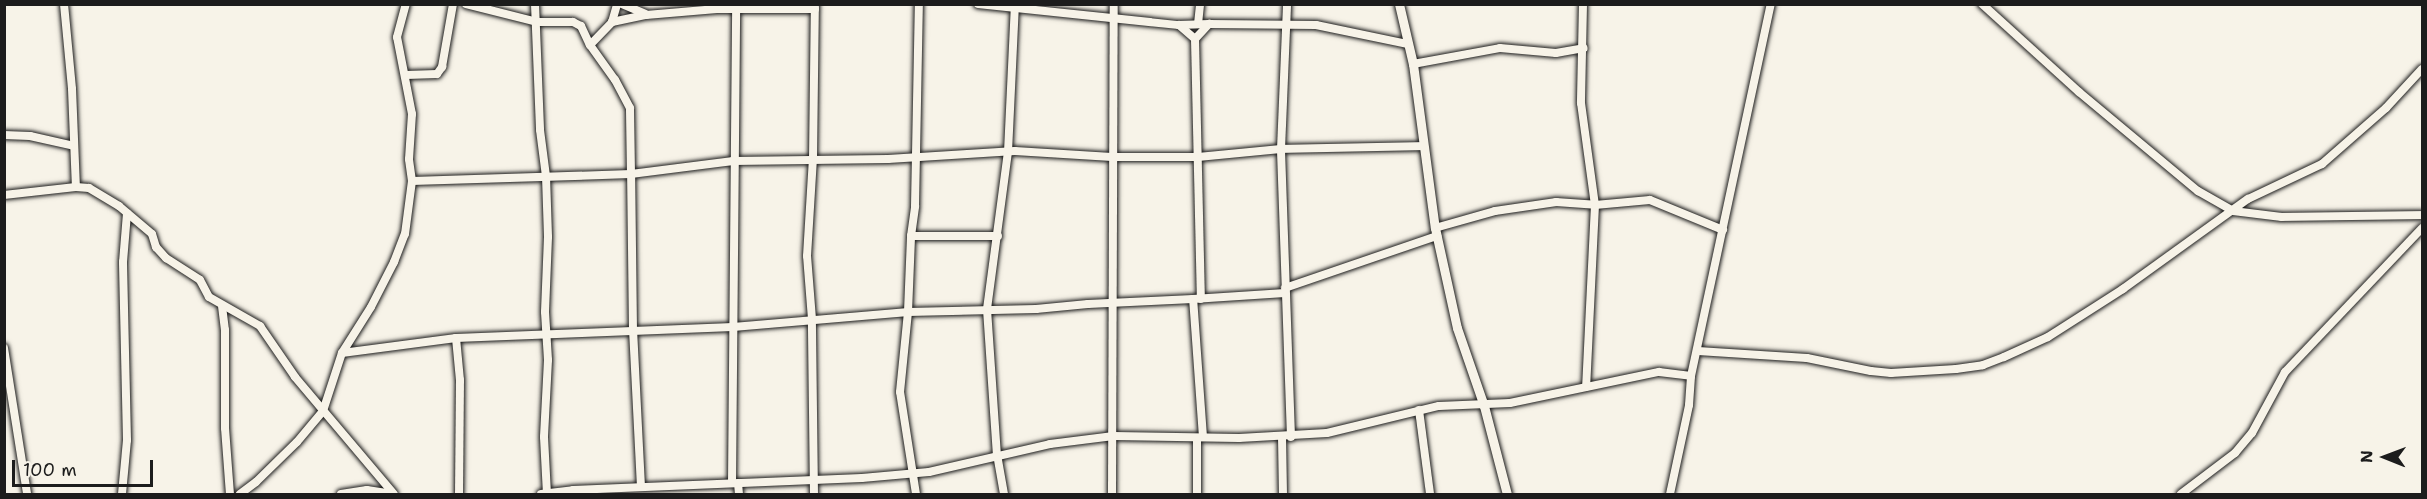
<!DOCTYPE html>
<html>
<head>
<meta charset="utf-8">
<style>
  body { margin:0 }
  #map { position:relative; width:2427px; height:499px; overflow:hidden; background:#f7f3e8; font-family:"Shantell Sans",sans-serif }
  div>[style] { position:absolute }
  [style*='--x'] { left:calc(var(--x)*1px); top:calc(var(--y)*1px); width:calc(var(--w)*1px); rotate:calc(var(--a)*1deg) }
  .roads { filter:drop-shadow(0 0 2px #1c1c1c) drop-shadow(0 0 2px #1c1c1c) }
  .minor>* { height:8px; margin:-4px; padding:0 4px; transform-origin:4px; border-radius:4px; background:#f7f3e8 }
  .tertiary>* { height:9px; margin:-4.5px; padding:0 4.5px; transform-origin:4.5px; border-radius:4.5px; background:#f7f3e8 }
  span { translate:-50% -50%; white-space:nowrap; text-align:center; line-height:1.15; -webkit-text-stroke:4.5px #f7f3e8; paint-order:stroke }
  .frame { position:absolute; inset:0; border:6px solid #1c1c1c; pointer-events:none }
  .north { position:absolute; left:2355px; top:427px; width:60px; height:60px; -webkit-text-stroke:4px #f7f3e8; paint-order:stroke; rotate:271deg; font-size:16px; font-weight:700; line-height:24px; text-align:center; color:#1c1c1c }
  .north::after { content:''; display:block; margin:auto; width:21px; height:27px; background:#1c1c1c; clip-path:polygon(50% 0,100% 100%,50% 72%,0 100%) }
  .scale { position:absolute; left:12px; top:460px; width:141px; height:27px; box-sizing:border-box; border:3px solid #1c1c1c; border-top:0; padding-left:8px; font-size:18px; line-height:21px; white-space:nowrap; color:#1c1c1c; -webkit-text-stroke:4px #f7f3e8; paint-order:stroke }
</style>
</head>
<body>
<div id="map">
  <div class="roads">
    <div class="minor">
      <div style="--x:64;--y:4;--w:85;--a:84.6"></div>
      <div style="--x:72;--y:89;--w:98;--a:87.7"></div>
      <div style="--x:466;--y:4;--w:73;--a:14.2"></div>
      <div style="--x:537;--y:22;--w:36;--a:0"></div>
      <div style="--x:573;--y:22;--w:9;--a:27"></div>
      <div style="--x:581;--y:26;--w:21;--a:65"></div>
      <div style="--x:535;--y:4;--w:126;--a:87.7"></div>
      <div style="--x:540;--y:130;--w:46;--a:82.6"></div>
      <div style="--x:546;--y:176;--w:61;--a:88.1"></div>
      <div style="--x:548;--y:237;--w:75;--a:92.3"></div>
      <div style="--x:545;--y:312;--w:48;--a:86.4"></div>
      <div style="--x:548;--y:360;--w:77;--a:93"></div>
      <div style="--x:544;--y:437;--w:57;--a:87"></div>
      <div style="--x:622;--y:4;--w:25;--a:23"></div>
      <div style="--x:978;--y:4;--w:202;--a:6"></div>
      <div style="--x:1179;--y:25;--w:30;--a:-2"></div>
      <div style="--x:1583;--y:4;--w:99;--a:91.2"></div>
      <div style="--x:1581;--y:103;--w:103;--a:82.2"></div>
      <div style="--x:1595;--y:205;--w:182;--a:92.8"></div>
      <div style="--x:1982;--y:4;--w:131;--a:42.2"></div>
      <div style="--x:2079;--y:92;--w:155;--a:39.8"></div>
      <div style="--x:2198;--y:191;--w:40;--a:29.7"></div>
      <div style="--x:2233;--y:211;--w:49;--a:7"></div>
      <div style="--x:2282;--y:217;--w:140;--a:-0.8"></div>
      <div style="--x:612;--y:22;--w:35;--a:-12"></div>
      <div style="--x:646;--y:15;--w:71;--a:-4.8"></div>
      <div style="--x:717;--y:9;--w:98;--a:0"></div>
      <div style="--x:1198;--y:24;--w:20;--a:-84"></div>
      <div style="--x:1179;--y:25;--w:21;--a:41"></div>
      <div style="--x:1195;--y:39;--w:260;--a:88.7"></div>
      <div style="--x:1195;--y:39;--w:21;--a:-47"></div>
      <div style="--x:1209;--y:24;--w:107;--a:0.5"></div>
      <div style="--x:1316;--y:25;--w:94;--a:11.7"></div>
      <div style="--x:1413;--y:64;--w:88;--a:-10.4"></div>
      <div style="--x:1500;--y:48;--w:56;--a:5.1"></div>
      <div style="--x:1556;--y:53;--w:28;--a:-10"></div>
      <div style="--x:406;--y:75;--w:31;--a:-2"></div>
      <div style="--x:437;--y:74;--w:9;--a:-54"></div>
      <div style="--x:442;--y:67;--w:64;--a:-80.1"></div>
      <div style="--x:4;--y:135;--w:26;--a:2"></div>
      <div style="--x:30;--y:136;--w:45;--a:12.8"></div>
      <div style="--x:412;--y:181;--w:219;--a:-1.8"></div>
      <div style="--x:631;--y:174;--w:66;--a:-90.9"></div>
      <div style="--x:630;--y:108;--w:32;--a:-118"></div>
      <div style="--x:615;--y:80;--w:43;--a:-125.5"></div>
      <div style="--x:590;--y:45;--w:32;--a:-46"></div>
      <div style="--x:612;--y:22;--w:19;--a:-74"></div>
      <div style="--x:4;--y:195;--w:72;--a:-6.3"></div>
      <div style="--x:76;--y:187;--w:13;--a:4"></div>
      <div style="--x:89;--y:188;--w:35;--a:31"></div>
      <div style="--x:119;--y:206;--w:43;--a:40.3"></div>
      <div style="--x:152;--y:234;--w:14;--a:73"></div>
      <div style="--x:156;--y:247;--w:15;--a:48"></div>
      <div style="--x:166;--y:258;--w:40;--a:32.9"></div>
      <div style="--x:200;--y:280;--w:19;--a:62"></div>
      <div style="--x:209;--y:297;--w:59;--a:29.6"></div>
      <div style="--x:260;--y:326;--w:62;--a:55.5"></div>
      <div style="--x:295;--y:377;--w:153;--a:49.8"></div>
      <div style="--x:1435;--y:228;--w:62;--a:-15.8"></div>
      <div style="--x:1495;--y:211;--w:62;--a:-8.4"></div>
      <div style="--x:1556;--y:202;--w:39;--a:4"></div>
      <div style="--x:1595;--y:205;--w:55;--a:-5.2"></div>
      <div style="--x:1650;--y:200;--w:79;--a:22.3"></div>
      <div style="--x:911;--y:236;--w:87;--a:0"></div>
      <div style="--x:1285;--y:288;--w:161;--a:-18.9"></div>
      <div style="--x:222;--y:306;--w:24;--a:83"></div>
      <div style="--x:225;--y:330;--w:98;--a:90"></div>
      <div style="--x:225;--y:428;--w:66;--a:85.7"></div>
      <div style="--x:456;--y:338;--w:277;--a:-2.3"></div>
      <div style="--x:733;--y:327;--w:176;--a:-4.9"></div>
      <div style="--x:908;--y:312;--w:128;--a:-1.3"></div>
      <div style="--x:1036;--y:309;--w:52;--a:-5.5"></div>
      <div style="--x:1088;--y:304;--w:105;--a:-2.7"></div>
      <div style="--x:4;--y:348;--w:148;--a:81"></div>
      <div style="--x:1698;--y:351;--w:109;--a:3.7"></div>
      <div style="--x:1807;--y:358;--w:65;--a:11.5"></div>
      <div style="--x:1871;--y:371;--w:20;--a:6"></div>
      <div style="--x:1891;--y:373;--w:65;--a:-3.5"></div>
      <div style="--x:1956;--y:369;--w:27;--a:-8"></div>
      <div style="--x:1983;--y:365;--w:22;--a:-21"></div>
      <div style="--x:2004;--y:357;--w:48;--a:-24.4"></div>
      <div style="--x:2048;--y:337;--w:89;--a:-32.6"></div>
      <div style="--x:2123;--y:289;--w:154;--a:-35.8"></div>
      <div style="--x:2248;--y:199;--w:82;--a:-25.3"></div>
      <div style="--x:2322;--y:164;--w:85;--a:-41.2"></div>
      <div style="--x:2386;--y:108;--w:53;--a:-47.3"></div>
      <div style="--x:342;--y:353;--w:115;--a:-7.5"></div>
      <div style="--x:456;--y:338;--w:42;--a:84.6"></div>
      <div style="--x:460;--y:380;--w:114;--a:90.5"></div>
      <div style="--x:1419;--y:410;--w:85;--a:82.5"></div>
      <div style="--x:1203;--y:437;--w:138;--a:-94.1"></div>
      <div style="--x:1193;--y:299;--w:92;--a:-3.7"></div>
      <div style="--x:1282;--y:437;--w:57;--a:89"></div>
      <div style="--x:1291;--y:437;--w:288;--a:-92"></div>
      <div style="--x:1281;--y:149;--w:142;--a:-1.2"></div>
      <div style="--x:1197;--y:438;--w:56;--a:90"></div>
      <div style="--x:732;--y:483;--w:479;--a:-89.5"></div>
      <div style="--x:738;--y:483;--w:11;--a:85"></div>
      <div style="--x:641;--y:487;--w:157;--a:-92.9"></div>
      <div style="--x:633;--y:330;--w:156;--a:-90.7"></div>
      <div style="--x:631;--y:174;--w:103;--a:-7.3"></div>
      <div style="--x:733;--y:161;--w:155;--a:-0.7"></div>
      <div style="--x:888;--y:159;--w:127;--a:-3.6"></div>
      <div style="--x:1015;--y:151;--w:97;--a:3.5"></div>
      <div style="--x:1112;--y:157;--w:86;--a:0"></div>
      <div style="--x:1198;--y:157;--w:83;--a:-5.5"></div>
      <div style="--x:1281;--y:149;--w:145;--a:-87.6"></div>
      <div style="--x:122;--y:494;--w:54;--a:-84.7"></div>
      <div style="--x:127;--y:440;--w:178;--a:-91.3"></div>
      <div style="--x:123;--y:262;--w:49;--a:-85.3"></div>
      <div style="--x:240;--y:494;--w:20;--a:-37"></div>
      <div style="--x:256;--y:482;--w:57;--a:-44.3"></div>
      <div style="--x:297;--y:442;--w:40;--a:-50"></div>
      <div style="--x:323;--y:411;--w:61;--a:-71.9"></div>
      <div style="--x:342;--y:353;--w:54;--a:-57.8"></div>
      <div style="--x:371;--y:307;--w:51;--a:-62.9"></div>
      <div style="--x:394;--y:262;--w:30;--a:-69"></div>
      <div style="--x:405;--y:234;--w:53;--a:-82.5"></div>
      <div style="--x:412;--y:181;--w:22;--a:-98"></div>
      <div style="--x:409;--y:159;--w:45;--a:-86.2"></div>
      <div style="--x:412;--y:114;--w:78;--a:-101"></div>
      <div style="--x:397;--y:37;--w:34;--a:-75"></div>
      <div style="--x:341;--y:494;--w:26;--a:-9"></div>
      <div style="--x:367;--y:490;--w:26;--a:9"></div>
      <div style="--x:541;--y:494;--w:32;--a:-7"></div>
      <div style="--x:573;--y:490;--w:289;--a:-2.4"></div>
      <div style="--x:862;--y:478;--w:67;--a:-5.1"></div>
      <div style="--x:929;--y:472;--w:124;--a:-13"></div>
      <div style="--x:1050;--y:444;--w:64;--a:-7.1"></div>
      <div style="--x:1114;--y:436;--w:125;--a:0.9"></div>
      <div style="--x:1239;--y:438;--w:88;--a:-3.3"></div>
      <div style="--x:1327;--y:433;--w:115;--a:-13.6"></div>
      <div style="--x:1439;--y:406;--w:71;--a:-2.4"></div>
      <div style="--x:1510;--y:403;--w:152;--a:-11.8"></div>
      <div style="--x:1659;--y:372;--w:32;--a:7"></div>
      <div style="--x:814;--y:494;--w:175;--a:-90.7"></div>
      <div style="--x:812;--y:319;--w:63;--a:-94.5"></div>
      <div style="--x:807;--y:256;--w:97;--a:-86.5"></div>
      <div style="--x:813;--y:159;--w:155;--a:-89.3"></div>
      <div style="--x:916;--y:494;--w:103;--a:-98.9"></div>
      <div style="--x:900;--y:392;--w:80;--a:-84.3"></div>
      <div style="--x:908;--y:312;--w:76;--a:-87.7"></div>
      <div style="--x:911;--y:236;--w:30;--a:-82"></div>
      <div style="--x:915;--y:206;--w:202;--a:-88.9"></div>
      <div style="--x:1004;--y:494;--w:39;--a:-100"></div>
      <div style="--x:997;--y:456;--w:147;--a:-93.9"></div>
      <div style="--x:987;--y:309;--w:158;--a:-82.4"></div>
      <div style="--x:1008;--y:152;--w:148;--a:-87.3"></div>
      <div style="--x:1112;--y:494;--w:490;--a:-89.8"></div>
      <div style="--x:1670;--y:494;--w:91;--a:-77.9"></div>
      <div style="--x:1689;--y:405;--w:29;--a:-86"></div>
      <div style="--x:1691;--y:376;--w:381;--a:-77.9"></div>
      <div style="--x:2181;--y:494;--w:68;--a:-37.2"></div>
      <div style="--x:2235;--y:453;--w:26;--a:-50"></div>
      <div style="--x:2252;--y:433;--w:69;--a:-61.6"></div>
      <div style="--x:2285;--y:372;--w:199;--a:-46.4"></div>
    </div>
    <div class="tertiary">
      <div style="--x:1399;--y:4;--w:62;--a:76.9"></div>
      <div style="--x:1413;--y:64;--w:165;--a:82.4"></div>
      <div style="--x:1435;--y:228;--w:102;--a:77.6"></div>
      <div style="--x:1457;--y:328;--w:83;--a:70.9"></div>
      <div style="--x:1484;--y:406;--w:91;--a:75.4"></div>
    </div>
  </div>
  <div class="frame"></div>
  <div class="north">N</div>
  <div class="scale">100 m</div>
</div>
</body>
</html>
